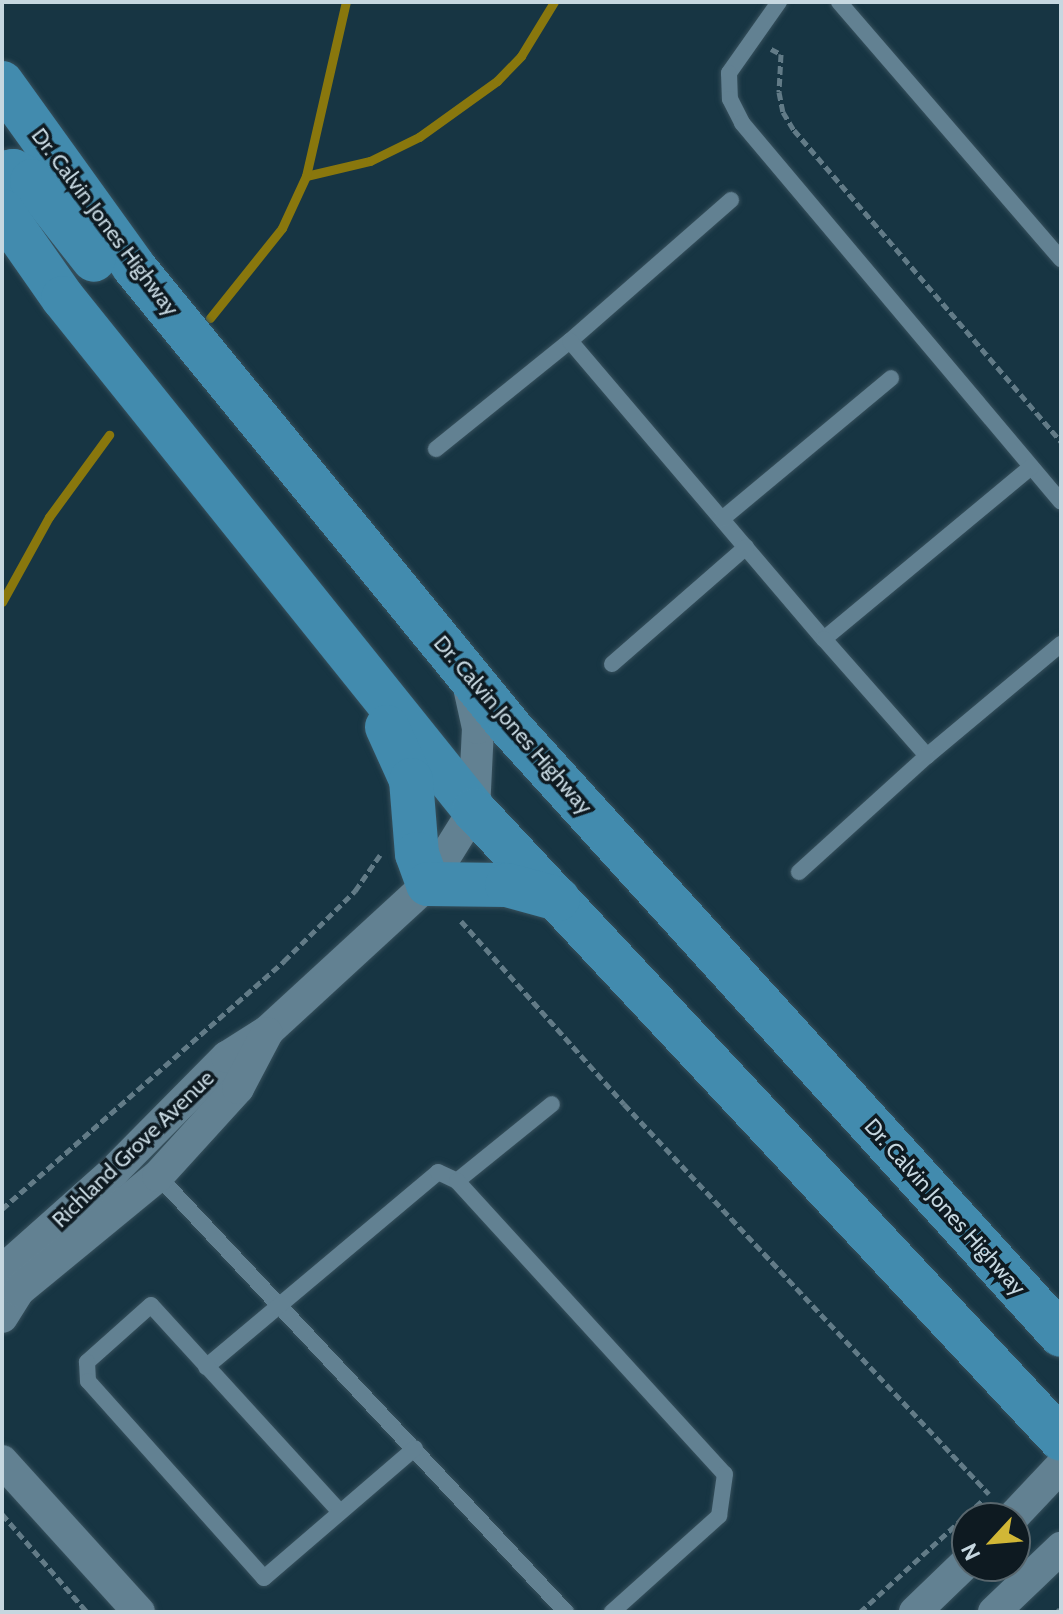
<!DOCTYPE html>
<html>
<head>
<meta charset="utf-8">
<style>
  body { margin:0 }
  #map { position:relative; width:1063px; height:1614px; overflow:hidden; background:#173543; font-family:Cabin,sans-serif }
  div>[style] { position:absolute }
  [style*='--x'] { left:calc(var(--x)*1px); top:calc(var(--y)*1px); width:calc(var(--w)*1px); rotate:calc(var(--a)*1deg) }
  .stream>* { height:9px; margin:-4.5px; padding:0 4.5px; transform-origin:4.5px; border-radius:4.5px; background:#89770d }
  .path>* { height:5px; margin-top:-2.5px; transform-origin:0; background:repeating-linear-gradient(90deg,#627b87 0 8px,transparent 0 12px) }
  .roads { filter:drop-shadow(0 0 2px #37505c) drop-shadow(0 0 2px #37505c) }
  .lane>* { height:16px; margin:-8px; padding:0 8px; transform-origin:8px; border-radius:8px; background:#628192 }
  .street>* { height:32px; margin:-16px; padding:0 16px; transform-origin:16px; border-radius:16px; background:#628192 }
  .highway>* { height:44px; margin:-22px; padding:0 22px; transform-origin:22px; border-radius:22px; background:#428bae }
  span { translate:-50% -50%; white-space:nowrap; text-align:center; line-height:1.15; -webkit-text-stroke:7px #0e1a21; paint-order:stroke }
  .street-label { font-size:22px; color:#c6d7e0 }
  .frame { position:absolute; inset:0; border:4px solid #c6d7e0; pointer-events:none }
  .north { position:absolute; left:951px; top:1502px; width:80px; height:80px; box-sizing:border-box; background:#0e1a21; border:2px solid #58666d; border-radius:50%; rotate:244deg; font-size:22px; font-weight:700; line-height:32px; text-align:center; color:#c6d7e0 }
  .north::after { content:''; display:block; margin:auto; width:28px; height:36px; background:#d1b736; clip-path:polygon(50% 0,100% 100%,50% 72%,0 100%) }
</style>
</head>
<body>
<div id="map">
  <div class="stream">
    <div style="--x:306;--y:176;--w:66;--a:-13.2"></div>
    <div style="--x:370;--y:161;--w:55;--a:-26.1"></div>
    <div style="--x:419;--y:137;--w:96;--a:-35.7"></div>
    <div style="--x:497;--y:81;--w:35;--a:-46"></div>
    <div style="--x:521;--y:56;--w:63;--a:-58.6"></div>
    <div style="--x:210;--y:318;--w:115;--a:-51.3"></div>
    <div style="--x:282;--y:228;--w:57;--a:-65.2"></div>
    <div style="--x:306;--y:176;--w:179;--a:-77.1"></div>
    <div style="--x:2;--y:602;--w:97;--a:-61.1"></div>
    <div style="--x:49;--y:517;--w:102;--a:-53.8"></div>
  </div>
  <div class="path">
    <div style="--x:771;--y:49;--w:11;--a:27"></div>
    <div style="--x:781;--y:54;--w:38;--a:93"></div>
    <div style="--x:779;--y:92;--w:20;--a:79"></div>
    <div style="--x:783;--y:112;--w:21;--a:59"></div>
    <div style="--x:794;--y:130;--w:410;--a:49.4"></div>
    <div style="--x:461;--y:921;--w:245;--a:48.3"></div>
    <div style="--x:624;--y:1104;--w:534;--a:46.9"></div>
    <div style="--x:2;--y:1209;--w:376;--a:-41.3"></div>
    <div style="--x:284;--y:961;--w:100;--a:-44.6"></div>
    <div style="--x:355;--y:891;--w:44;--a:-55.2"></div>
    <div style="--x:2;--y:1514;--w:130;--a:49.1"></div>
    <div style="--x:860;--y:1612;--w:165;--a:-42.3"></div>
    <div style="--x:1057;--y:1612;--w:4;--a:-45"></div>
  </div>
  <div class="roads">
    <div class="lane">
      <div style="--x:779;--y:2;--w:87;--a:125.2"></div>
      <div style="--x:729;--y:73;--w:26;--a:88"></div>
      <div style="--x:730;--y:99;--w:27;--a:63"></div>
      <div style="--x:742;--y:123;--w:495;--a:49.9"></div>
      <div style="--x:839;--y:2;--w:340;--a:49.2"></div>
      <div style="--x:570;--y:341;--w:214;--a:-41.2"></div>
      <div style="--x:436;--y:449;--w:172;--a:-38.9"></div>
      <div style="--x:570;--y:341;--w:392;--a:49.6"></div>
      <div style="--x:1031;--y:467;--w:269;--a:140.3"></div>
      <div style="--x:824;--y:639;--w:156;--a:48.6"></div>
      <div style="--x:927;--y:756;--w:175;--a:-39.9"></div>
      <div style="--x:722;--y:519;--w:220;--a:-39.8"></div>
      <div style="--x:612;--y:664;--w:178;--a:-41.1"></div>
      <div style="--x:799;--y:872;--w:173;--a:-42.2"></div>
      <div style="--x:158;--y:1176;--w:597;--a:46.9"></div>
      <div style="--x:457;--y:1181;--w:122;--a:-39"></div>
      <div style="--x:206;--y:1367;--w:303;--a:-40"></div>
      <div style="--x:438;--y:1172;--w:21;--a:25"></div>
      <div style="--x:457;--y:1181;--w:397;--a:47.6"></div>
      <div style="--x:725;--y:1474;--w:42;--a:98.1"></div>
      <div style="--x:719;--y:1516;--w:144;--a:138.1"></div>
      <div style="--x:340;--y:1512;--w:280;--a:-132.4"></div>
      <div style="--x:151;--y:1305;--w:86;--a:138.3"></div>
      <div style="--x:87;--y:1362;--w:19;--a:87"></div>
      <div style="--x:88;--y:1381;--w:264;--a:48.2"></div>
      <div style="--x:264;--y:1578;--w:199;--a:-40.7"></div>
    </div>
    <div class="street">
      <div style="--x:2;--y:1271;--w:149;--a:-41.7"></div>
      <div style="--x:113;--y:1172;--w:162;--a:-45.3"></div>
      <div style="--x:227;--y:1057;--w:49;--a:-32.4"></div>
      <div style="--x:268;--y:1031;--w:217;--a:-42.6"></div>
      <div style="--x:428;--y:884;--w:87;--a:-58.1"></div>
      <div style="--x:474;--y:810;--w:82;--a:-87.2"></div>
      <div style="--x:478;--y:728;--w:51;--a:-102.4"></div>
      <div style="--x:2;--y:1317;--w:31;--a:-58"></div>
      <div style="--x:18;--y:1291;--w:181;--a:-39.4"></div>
      <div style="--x:158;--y:1176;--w:119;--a:-47.7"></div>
      <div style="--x:238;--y:1088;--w:62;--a:-62.2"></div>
      <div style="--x:2;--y:1461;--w:204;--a:47.8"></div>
      <div style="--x:1012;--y:1518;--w:71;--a:-46.7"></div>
      <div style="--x:915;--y:1612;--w:72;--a:-43.9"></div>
      <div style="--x:994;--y:1612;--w:93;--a:-43.7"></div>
    </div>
    <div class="highway">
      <div style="--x:2;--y:83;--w:226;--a:54.3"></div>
      <div style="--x:134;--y:267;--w:596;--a:50.72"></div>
      <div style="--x:511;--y:728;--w:819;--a:47.82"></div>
      <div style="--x:2;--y:173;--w:11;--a:-10"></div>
      <div style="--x:13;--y:171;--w:21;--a:28"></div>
      <div style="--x:32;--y:181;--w:100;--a:51.9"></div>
      <div style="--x:2;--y:211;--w:106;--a:55"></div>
      <div style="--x:63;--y:298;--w:657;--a:51.24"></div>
      <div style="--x:474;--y:810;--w:860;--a:46.98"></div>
      <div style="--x:387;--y:727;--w:58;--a:65.6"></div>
      <div style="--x:411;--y:780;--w:74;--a:85.4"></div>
      <div style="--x:417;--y:854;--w:32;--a:70"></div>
      <div style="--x:428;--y:884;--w:79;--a:0.7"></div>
      <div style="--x:507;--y:885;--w:53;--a:15.4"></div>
    </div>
  </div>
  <div class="street-label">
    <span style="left:105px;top:222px;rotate:53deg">Dr. Calvin Jones Highway</span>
    <span style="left:513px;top:725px;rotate:49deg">Dr. Calvin Jones Highway</span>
    <span style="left:133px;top:1149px;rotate:-44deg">Richland Grove Avenue</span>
    <span style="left:945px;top:1207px;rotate:48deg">Dr. Calvin Jones Highway</span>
  </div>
  <div class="frame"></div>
  <div class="north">N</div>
</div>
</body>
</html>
